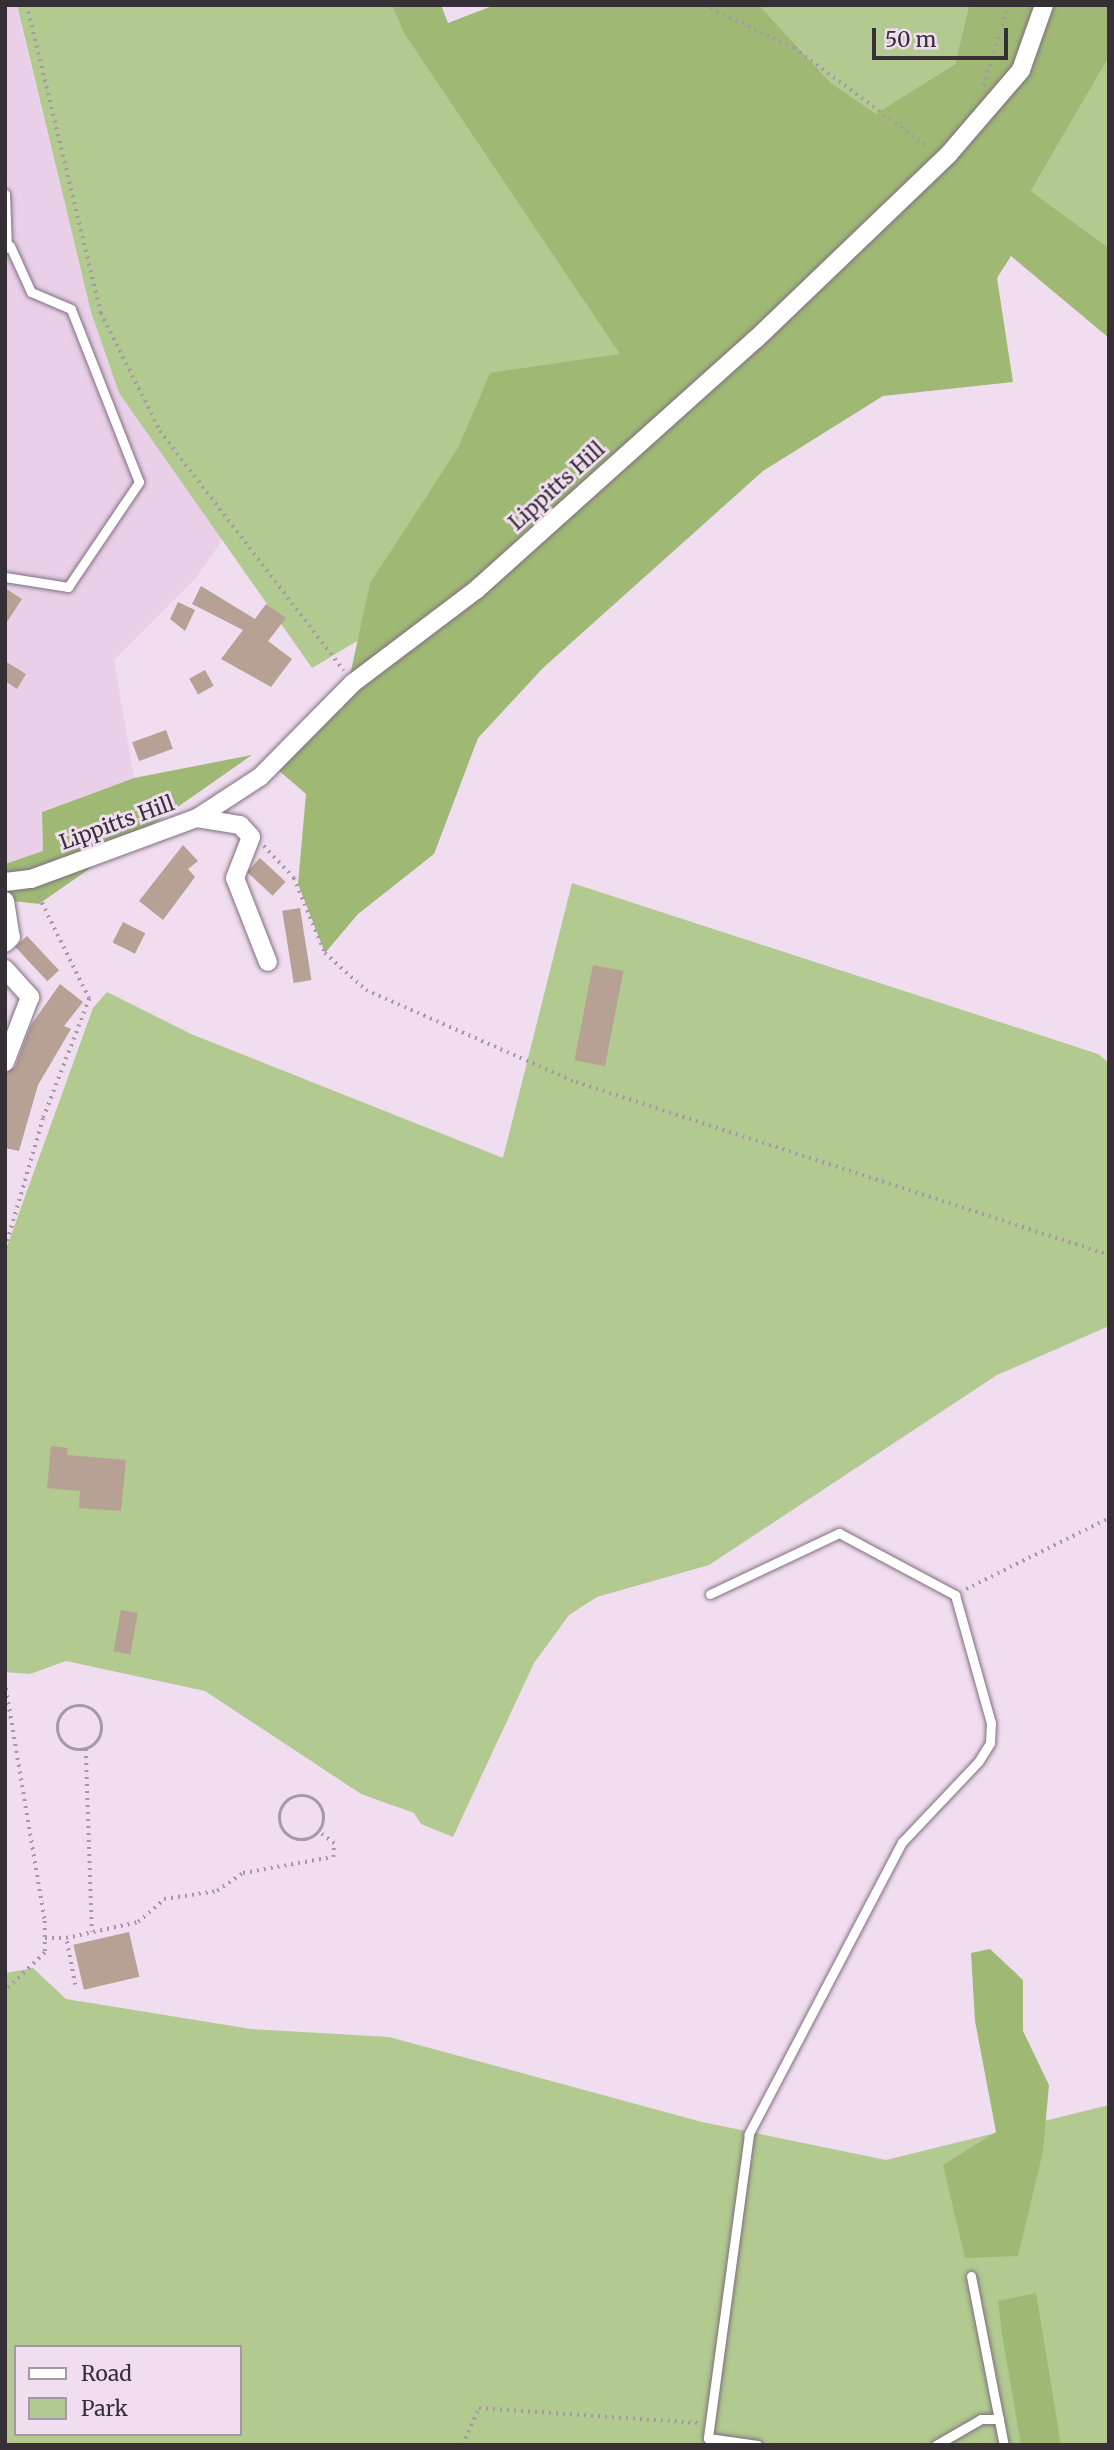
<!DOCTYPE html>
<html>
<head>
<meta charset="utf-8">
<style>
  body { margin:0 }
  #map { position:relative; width:1114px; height:2450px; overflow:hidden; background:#f0ddf0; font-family:Merriweather,serif }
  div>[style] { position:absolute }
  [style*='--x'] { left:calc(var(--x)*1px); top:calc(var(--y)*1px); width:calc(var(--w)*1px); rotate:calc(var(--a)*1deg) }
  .built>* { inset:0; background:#e9d0e8 }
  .green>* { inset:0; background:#b2c990 }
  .forest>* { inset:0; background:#9fb975 }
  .building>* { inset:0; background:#b7a094; transform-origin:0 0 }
  .path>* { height:3.5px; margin-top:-1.75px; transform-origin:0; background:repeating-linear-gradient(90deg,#a698a6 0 2px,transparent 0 7px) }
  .path>.ring { margin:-1.75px; padding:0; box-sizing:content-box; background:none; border:3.5px solid #a698a6; border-radius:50% }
  .roads { filter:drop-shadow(0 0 2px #7f6e7f) drop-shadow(0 0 2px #7f6e7f) }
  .lane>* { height:9px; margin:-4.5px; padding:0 4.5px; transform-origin:4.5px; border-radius:4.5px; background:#fff }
  .street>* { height:18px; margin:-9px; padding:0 9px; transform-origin:9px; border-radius:9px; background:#fff }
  span { translate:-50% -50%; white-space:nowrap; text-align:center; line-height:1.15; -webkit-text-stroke:6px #f0ddf0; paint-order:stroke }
  .street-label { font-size:21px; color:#362f36 }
  .frame { position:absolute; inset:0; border:7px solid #362f36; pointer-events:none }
  .legend { position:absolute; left:14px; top:2345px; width:228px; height:91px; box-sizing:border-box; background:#f0ddf0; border:2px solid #a697a6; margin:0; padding:9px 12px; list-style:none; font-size:21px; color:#362f36 }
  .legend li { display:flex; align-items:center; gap:14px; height:35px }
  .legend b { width:35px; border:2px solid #a697a6 }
  .scale { position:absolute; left:872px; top:28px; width:136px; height:32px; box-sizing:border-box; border:4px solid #362f36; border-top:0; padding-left:9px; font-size:21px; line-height:24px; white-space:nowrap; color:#362f36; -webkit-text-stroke:5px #f0ddf0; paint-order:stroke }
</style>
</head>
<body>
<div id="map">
  <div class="built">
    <div style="clip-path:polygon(5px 5px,16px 5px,91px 312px,119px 393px,223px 539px,196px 578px,114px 660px,134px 778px,42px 811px,43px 851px,5px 864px)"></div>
  </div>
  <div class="green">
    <div style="clip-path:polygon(17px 5px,427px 5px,673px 411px,461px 579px,312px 668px,119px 393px,91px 312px)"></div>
    <div style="clip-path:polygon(759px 5px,969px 5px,955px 64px,876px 115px,831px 83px)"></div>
    <div style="clip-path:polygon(1109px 57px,1109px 248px,1031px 191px)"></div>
    <div style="clip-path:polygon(572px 883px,1098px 1054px,1109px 1063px,1109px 1326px,997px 1375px,709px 1565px,597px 1597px,569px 1615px,534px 1663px,453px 1837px,421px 1824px,414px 1813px,361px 1794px,205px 1691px,66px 1661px,30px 1674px,5px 1672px,5px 1252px,93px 1008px,107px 992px,191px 1034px,503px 1158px)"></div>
    <div style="clip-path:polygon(evenodd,33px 1968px,66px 1999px,251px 2029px,389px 2037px,702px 2122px,886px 2160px,1109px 2105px,1109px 2445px,5px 2445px,5px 1973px,33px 1968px,16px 2347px,240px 2347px,240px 2434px,16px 2434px,16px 2347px)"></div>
  </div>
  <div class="forest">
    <div style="clip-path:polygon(392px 5px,441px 5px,448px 23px,495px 5px,759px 5px,831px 83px,876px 114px,955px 64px,969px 5px,1109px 5px,1109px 57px,1031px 191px,1109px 248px,1109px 338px,1011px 256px,997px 278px,1013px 382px,883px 396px,763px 471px,543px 668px,478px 738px,434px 854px,358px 914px,325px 953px,298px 884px,306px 794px,269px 762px,299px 727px,343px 708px,370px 583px,458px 448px,490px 373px,620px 354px,404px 33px)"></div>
    <div style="clip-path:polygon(252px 755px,39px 904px,5px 900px,5px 864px,43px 851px,42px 812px,134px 778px)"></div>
    <div style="clip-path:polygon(990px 1949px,1023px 1980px,1023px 2031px,1049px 2085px,1043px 2151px,1018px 2256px,965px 2258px,943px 2165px,996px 2132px,975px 2021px,971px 1953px)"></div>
    <div style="clip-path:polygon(1036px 2293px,1061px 2445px,1021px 2445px,1002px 2334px,998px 2301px)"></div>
  </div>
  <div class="building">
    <div style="clip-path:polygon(201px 586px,255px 619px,266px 604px,286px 618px,268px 641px,292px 659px,271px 687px,221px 659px,243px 630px,192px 604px)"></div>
    <div style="clip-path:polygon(5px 588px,22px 599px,5px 625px)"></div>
    <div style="clip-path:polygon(178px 602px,195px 610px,185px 631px,170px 619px)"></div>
    <div style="clip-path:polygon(5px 661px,26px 674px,17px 689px,5px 681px)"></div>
    <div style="left:205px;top:670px;width:18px;height:18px;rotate:61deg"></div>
    <div style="left:166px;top:730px;width:20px;height:36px;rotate:70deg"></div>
    <div style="clip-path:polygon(183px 845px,198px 861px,188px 869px,195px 877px,163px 920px,139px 901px)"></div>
    <div style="left:260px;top:858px;width:35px;height:19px;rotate:43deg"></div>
    <div style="left:300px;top:908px;width:73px;height:18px;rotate:81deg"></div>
    <div style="left:123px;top:922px;width:25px;height:23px;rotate:27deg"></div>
    <div style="left:27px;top:936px;width:47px;height:16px;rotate:47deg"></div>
    <div style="left:593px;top:965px;width:31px;height:97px;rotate:11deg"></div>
    <div style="clip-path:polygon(60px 984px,83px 1002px,64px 1026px,71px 1029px,38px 1085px,19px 1151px,5px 1148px,5px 1073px,15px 1067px,31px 1025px)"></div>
    <div style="clip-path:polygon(51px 1446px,68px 1448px,67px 1455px,126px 1460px,121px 1511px,79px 1508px,80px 1491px,47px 1488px)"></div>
    <div style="left:121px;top:1610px;width:17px;height:42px;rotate:10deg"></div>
    <div style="left:129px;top:1932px;width:46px;height:57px;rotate:77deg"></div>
  </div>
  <div class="path">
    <div style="--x:27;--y:5;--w:317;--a:76.5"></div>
    <div style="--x:101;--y:313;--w:132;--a:63.4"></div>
    <div style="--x:160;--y:431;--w:302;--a:52.5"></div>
    <div style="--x:704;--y:5;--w:100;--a:25.5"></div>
    <div style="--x:794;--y:48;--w:168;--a:36.5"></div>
    <div style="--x:983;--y:86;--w:85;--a:-72.2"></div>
    <div style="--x:264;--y:846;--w:44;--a:46.8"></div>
    <div style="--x:294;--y:878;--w:81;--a:67.5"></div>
    <div style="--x:325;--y:953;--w:55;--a:42.1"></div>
    <div style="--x:366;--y:990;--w:229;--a:23.7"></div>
    <div style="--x:576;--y:1082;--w:560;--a:17.98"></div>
    <div style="--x:5;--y:1248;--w:135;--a:-73.7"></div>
    <div style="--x:43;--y:1118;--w:128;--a:-68.9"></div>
    <div style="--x:89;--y:999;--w:117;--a:-116.3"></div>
    <div style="--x:966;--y:1589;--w:160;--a:-26.4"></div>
    <div style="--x:5;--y:1682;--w:242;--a:80.5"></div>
    <div style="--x:45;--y:1921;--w:32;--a:90"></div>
    <div style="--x:45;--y:1953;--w:55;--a:136.5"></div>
    <div class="ring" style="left:58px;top:1706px;width:40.5px;height:40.5px"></div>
    <div style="--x:86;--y:1749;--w:183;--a:88.1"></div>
    <div class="ring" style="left:280px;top:1796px;width:40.5px;height:40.5px"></div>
    <div style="--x:45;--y:1938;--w:21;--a:0"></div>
    <div style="--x:75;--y:1985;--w:48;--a:-100.8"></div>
    <div style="--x:66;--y:1938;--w:74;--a:-12.5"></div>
    <div style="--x:138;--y:1922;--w:35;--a:-41"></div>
    <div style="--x:164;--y:1899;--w:54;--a:-8.6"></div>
    <div style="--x:217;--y:1891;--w:32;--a:-35"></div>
    <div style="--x:243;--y:1873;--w:91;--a:-10.1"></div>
    <div style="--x:333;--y:1857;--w:13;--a:-86"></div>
    <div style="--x:334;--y:1844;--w:19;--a:-141"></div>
    <div style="--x:462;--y:2445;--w:41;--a:-65.3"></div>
    <div style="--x:479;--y:2408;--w:220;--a:3.9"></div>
  </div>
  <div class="roads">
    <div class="lane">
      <div style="--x:5;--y:194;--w:54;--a:87.9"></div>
      <div style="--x:5;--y:577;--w:64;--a:9"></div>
      <div style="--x:68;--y:587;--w:127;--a:-55.9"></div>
      <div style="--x:139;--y:482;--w:186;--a:-111.5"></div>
      <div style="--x:71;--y:309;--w:43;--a:-157"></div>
      <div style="--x:31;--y:292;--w:51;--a:-114.5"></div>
      <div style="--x:710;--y:1594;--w:143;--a:-25.3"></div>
      <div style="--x:839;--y:1533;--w:132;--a:28.1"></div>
      <div style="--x:955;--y:1595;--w:133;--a:74.3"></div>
      <div style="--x:991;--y:1723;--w:20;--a:93"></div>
      <div style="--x:990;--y:1743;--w:22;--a:122"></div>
      <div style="--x:978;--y:1762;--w:110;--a:133.5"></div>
      <div style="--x:902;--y:1842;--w:330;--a:117.7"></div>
      <div style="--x:749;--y:2134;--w:307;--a:97.7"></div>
      <div style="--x:708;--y:2438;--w:50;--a:8"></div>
      <div style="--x:971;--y:2276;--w:172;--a:79"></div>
      <div style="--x:936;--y:2445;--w:52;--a:-30"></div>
      <div style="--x:981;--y:2419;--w:18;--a:0"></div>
    </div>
    <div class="street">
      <div style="--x:197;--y:818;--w:44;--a:9.2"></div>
      <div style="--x:240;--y:825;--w:16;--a:47"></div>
      <div style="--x:251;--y:837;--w:44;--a:111.3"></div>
      <div style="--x:235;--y:878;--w:90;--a:68.6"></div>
      <div style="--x:5;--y:882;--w:26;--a:-7"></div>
      <div style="--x:31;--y:879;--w:177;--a:-20.2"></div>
      <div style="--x:197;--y:818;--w:75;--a:-33.1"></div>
      <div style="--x:260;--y:777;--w:132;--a:-45.3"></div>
      <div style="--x:353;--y:683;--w:154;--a:-37.1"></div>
      <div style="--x:476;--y:590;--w:376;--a:-41.9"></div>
      <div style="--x:756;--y:339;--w:266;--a:-43.8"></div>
      <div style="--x:948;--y:155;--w:112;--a:-49.3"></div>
      <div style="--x:1021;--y:70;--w:69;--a:-70.5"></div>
      <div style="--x:5;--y:901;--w:36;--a:81"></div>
      <div style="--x:11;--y:937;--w:8;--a:135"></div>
      <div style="--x:5;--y:969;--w:38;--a:48"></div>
      <div style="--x:30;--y:997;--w:70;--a:111"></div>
    </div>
  </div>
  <div class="street-label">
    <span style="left:557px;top:486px;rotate:-42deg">Lippitts Hill</span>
    <span style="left:117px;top:823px;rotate:-20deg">Lippitts Hill</span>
  </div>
  <div class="frame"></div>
  <ul class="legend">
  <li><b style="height:9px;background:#fff"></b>Road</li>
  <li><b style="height:19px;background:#b2c990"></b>Park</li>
  </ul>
  <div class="scale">50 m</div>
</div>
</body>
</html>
